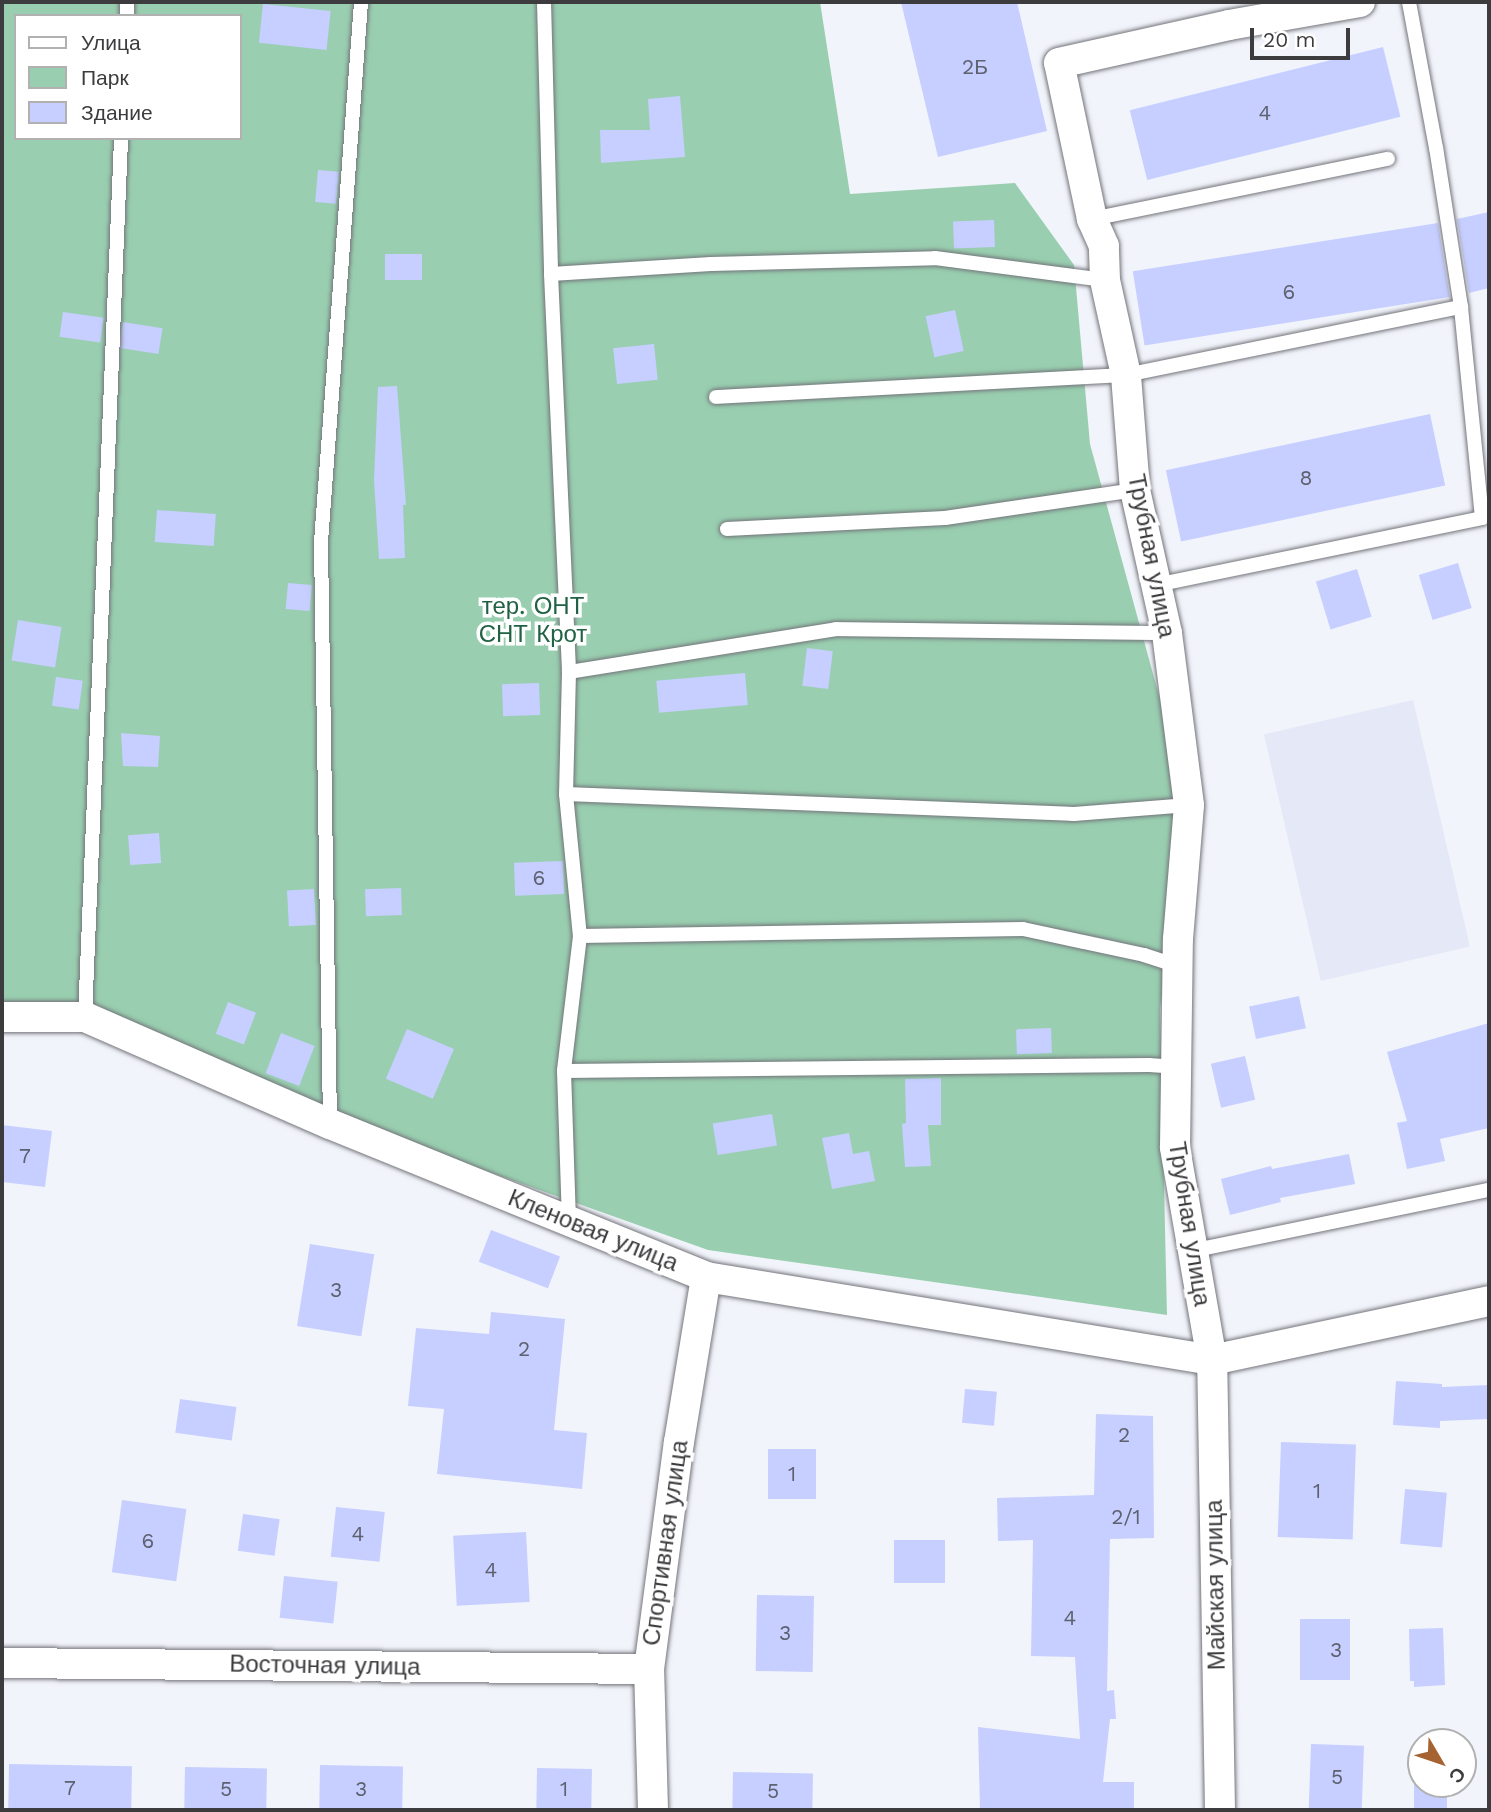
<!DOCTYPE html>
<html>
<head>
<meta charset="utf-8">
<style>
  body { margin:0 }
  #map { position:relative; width:1491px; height:1812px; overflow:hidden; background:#f2f4fb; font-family:"Work Sans",sans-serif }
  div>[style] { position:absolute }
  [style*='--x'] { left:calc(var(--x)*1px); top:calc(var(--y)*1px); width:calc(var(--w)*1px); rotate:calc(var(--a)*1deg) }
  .built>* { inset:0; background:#e5e8f7; transform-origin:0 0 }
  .green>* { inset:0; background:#99cfb0 }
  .building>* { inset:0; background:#c6cfff; transform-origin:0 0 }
  .roads { filter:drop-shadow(0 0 2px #74757b) drop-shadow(0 0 2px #74757b) }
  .lane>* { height:14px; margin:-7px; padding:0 7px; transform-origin:7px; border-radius:7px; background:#fff }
  .street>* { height:30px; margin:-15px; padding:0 15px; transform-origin:15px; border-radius:15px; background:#fff }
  span { translate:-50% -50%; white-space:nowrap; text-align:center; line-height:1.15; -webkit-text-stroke:7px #fff; paint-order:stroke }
  .number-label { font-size:21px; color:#5e616f }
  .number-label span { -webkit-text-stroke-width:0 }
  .street-label { font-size:24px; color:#3c3c3f }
  .park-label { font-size:24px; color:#206243 }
  .frame { position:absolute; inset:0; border:4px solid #3c3c3f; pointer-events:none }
  .legend { position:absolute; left:14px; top:14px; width:228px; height:126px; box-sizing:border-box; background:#fff; border:2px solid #b1b1b2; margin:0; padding:9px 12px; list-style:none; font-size:21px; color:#3c3c3f }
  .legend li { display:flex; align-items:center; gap:14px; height:35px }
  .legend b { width:35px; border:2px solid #b1b1b2 }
  .north { position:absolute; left:1407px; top:1728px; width:70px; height:70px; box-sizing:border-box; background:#fff; border:2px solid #b1b1b2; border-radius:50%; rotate:129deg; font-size:19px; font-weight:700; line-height:28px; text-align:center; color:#3c3c3f }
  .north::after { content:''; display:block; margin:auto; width:24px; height:32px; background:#a66331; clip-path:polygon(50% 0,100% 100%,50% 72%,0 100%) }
  .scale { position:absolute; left:1250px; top:28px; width:100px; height:32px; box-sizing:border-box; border:4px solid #3c3c3f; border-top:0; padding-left:9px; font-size:21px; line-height:24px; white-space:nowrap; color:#3c3c3f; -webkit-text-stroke:5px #fff; paint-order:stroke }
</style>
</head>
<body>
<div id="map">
  <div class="built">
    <div style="left:1413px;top:700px;width:253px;height:153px;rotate:77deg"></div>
  </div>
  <div class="green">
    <div style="clip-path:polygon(evenodd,2px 2px,820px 2px,850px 194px,1015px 183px,1074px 265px,1090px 444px,1189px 805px,1160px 1008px,1167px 1315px,708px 1250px,478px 1168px,172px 1051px,2px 1015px,2px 2px,16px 16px,240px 16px,240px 138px,16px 138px,16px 16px)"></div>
  </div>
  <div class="building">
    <div style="clip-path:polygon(901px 2px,1017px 2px,1047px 131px,938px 157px)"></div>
    <div style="left:263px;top:4px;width:68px;height:39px;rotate:6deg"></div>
    <div style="left:1383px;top:47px;width:72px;height:261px;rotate:76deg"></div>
    <div style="clip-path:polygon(680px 96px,685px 157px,601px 163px,600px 130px,650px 130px,648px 99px)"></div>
    <div style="left:318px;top:170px;width:21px;height:32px;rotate:5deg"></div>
    <div style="clip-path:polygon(1489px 212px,1489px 288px,1469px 293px,1457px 219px)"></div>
    <div style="left:994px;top:220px;width:27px;height:41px;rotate:88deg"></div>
    <div style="left:1438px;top:223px;width:75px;height:309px;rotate:81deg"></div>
    <div style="left:385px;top:254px;width:37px;height:26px"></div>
    <div style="left:955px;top:310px;width:42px;height:30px;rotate:78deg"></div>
    <div style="left:63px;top:312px;width:41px;height:25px;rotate:8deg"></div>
    <div style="left:123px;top:322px;width:40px;height:26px;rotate:9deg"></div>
    <div style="left:654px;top:344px;width:36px;height:41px;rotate:84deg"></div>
    <div style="clip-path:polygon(397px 386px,406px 505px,403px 505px,405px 558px,379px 559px,374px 480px,378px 387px)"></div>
    <div style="left:1430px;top:414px;width:73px;height:270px;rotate:78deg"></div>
    <div style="left:157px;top:510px;width:59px;height:32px;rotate:4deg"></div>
    <div style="left:1458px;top:563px;width:47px;height:41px;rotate:73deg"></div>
    <div style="left:1357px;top:569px;width:50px;height:43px;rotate:73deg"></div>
    <div style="left:288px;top:583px;width:24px;height:26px;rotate:5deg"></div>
    <div style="left:18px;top:620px;width:44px;height:41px;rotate:9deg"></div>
    <div style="left:807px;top:648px;width:26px;height:38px;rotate:7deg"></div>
    <div style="left:745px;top:673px;width:32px;height:89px;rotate:85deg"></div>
    <div style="left:56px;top:677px;width:27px;height:29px;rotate:8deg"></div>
    <div style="left:539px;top:683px;width:32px;height:37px;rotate:88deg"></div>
    <div style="clip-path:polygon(121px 733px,160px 736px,158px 767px,123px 766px)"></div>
    <div style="left:159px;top:833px;width:30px;height:31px;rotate:86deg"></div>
    <div style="left:563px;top:861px;width:33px;height:49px;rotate:88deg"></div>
    <div style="left:401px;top:888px;width:27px;height:36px;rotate:88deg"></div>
    <div style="left:314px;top:889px;width:36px;height:27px;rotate:87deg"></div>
    <div style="left:1299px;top:996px;width:33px;height:51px;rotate:78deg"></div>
    <div style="left:228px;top:1002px;width:30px;height:34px;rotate:21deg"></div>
    <div style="clip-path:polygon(1489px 1023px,1489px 1128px,1440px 1139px,1445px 1161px,1407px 1169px,1397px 1123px,1407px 1121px,1387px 1052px)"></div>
    <div style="left:1051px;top:1028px;width:25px;height:35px;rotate:88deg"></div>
    <div style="left:407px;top:1029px;width:51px;height:54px;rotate:23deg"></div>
    <div style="left:281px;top:1033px;width:36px;height:43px;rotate:21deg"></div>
    <div style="left:1245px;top:1056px;width:45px;height:35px;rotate:77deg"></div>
    <div style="clip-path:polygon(941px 1078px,941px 1125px,928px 1125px,931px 1166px,905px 1167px,902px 1124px,906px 1123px,905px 1079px)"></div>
    <div style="left:772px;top:1114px;width:32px;height:60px;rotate:81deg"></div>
    <div style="clip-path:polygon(2px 1125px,52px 1131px,45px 1187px,2px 1182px)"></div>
    <div style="clip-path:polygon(849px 1133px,853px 1154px,869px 1151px,875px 1181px,832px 1189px,822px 1138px)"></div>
    <div style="clip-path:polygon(1349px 1154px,1355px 1184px,1280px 1198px,1281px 1202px,1230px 1215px,1221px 1179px,1271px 1166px,1272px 1169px)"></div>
    <div style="left:491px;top:1230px;width:74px;height:34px;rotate:21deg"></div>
    <div style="left:310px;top:1244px;width:65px;height:83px;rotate:9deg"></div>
    <div style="clip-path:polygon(491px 1312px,565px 1319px,554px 1430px,587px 1433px,582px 1489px,437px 1474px,444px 1409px,408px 1406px,416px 1328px,489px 1334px)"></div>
    <div style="clip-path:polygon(1396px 1381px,1442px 1384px,1442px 1387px,1489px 1385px,1489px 1419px,1440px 1421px,1440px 1428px,1393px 1425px)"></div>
    <div style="left:965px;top:1389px;width:32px;height:34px;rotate:5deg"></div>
    <div style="left:180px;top:1399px;width:57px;height:34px;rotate:8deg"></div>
    <div style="clip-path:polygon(1096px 1414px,1153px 1416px,1154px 1538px,1110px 1539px,1107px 1691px,1114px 1690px,1116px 1719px,1110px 1719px,1103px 1782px,1134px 1782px,1134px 1810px,980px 1810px,978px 1727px,1080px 1739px,1075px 1657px,1031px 1656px,1033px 1540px,998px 1541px,997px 1498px,1094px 1495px)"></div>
    <div style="left:1281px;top:1442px;width:75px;height:95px;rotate:2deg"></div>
    <div style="left:768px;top:1449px;width:48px;height:50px"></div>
    <div style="left:1405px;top:1489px;width:42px;height:55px;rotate:5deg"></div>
    <div style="left:122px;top:1500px;width:65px;height:73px;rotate:8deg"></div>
    <div style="left:336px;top:1507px;width:49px;height:50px;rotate:6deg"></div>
    <div style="left:243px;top:1514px;width:37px;height:37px;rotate:8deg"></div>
    <div style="left:526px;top:1532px;width:70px;height:73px;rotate:87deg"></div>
    <div style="left:894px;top:1540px;width:51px;height:43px"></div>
    <div style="left:284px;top:1576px;width:54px;height:42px;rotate:6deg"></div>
    <div style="left:757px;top:1595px;width:57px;height:76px;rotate:1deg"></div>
    <div style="left:1300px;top:1619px;width:50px;height:61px"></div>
    <div style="clip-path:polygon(1443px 1628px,1445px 1685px,1414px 1687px,1414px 1681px,1410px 1681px,1409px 1629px)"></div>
    <div style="left:1311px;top:1744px;width:53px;height:65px;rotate:2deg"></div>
    <div style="left:9px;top:1764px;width:123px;height:46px;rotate:1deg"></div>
    <div style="left:320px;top:1765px;width:83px;height:45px;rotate:1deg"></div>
    <div style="left:185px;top:1767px;width:82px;height:43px;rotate:1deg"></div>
    <div style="left:537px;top:1768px;width:55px;height:42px;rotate:1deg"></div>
    <div style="left:733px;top:1772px;width:80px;height:38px;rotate:1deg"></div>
    <div style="left:1414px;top:1784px;width:33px;height:26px"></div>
  </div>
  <div class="roads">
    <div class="lane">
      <div style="--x:544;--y:2;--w:272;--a:88.5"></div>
      <div style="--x:551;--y:274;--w:398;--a:87.4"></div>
      <div style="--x:569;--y:672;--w:122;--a:91.4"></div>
      <div style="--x:566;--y:794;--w:143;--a:84.4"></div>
      <div style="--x:580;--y:936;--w:136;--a:96.8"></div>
      <div style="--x:564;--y:1071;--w:151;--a:88.1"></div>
      <div style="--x:127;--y:16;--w:14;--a:-90"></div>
      <div style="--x:1092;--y:219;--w:302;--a:-11.5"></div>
      <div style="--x:551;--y:274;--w:160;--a:-3.6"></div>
      <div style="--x:711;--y:264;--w:224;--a:-1.5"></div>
      <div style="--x:935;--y:258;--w:171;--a:7.4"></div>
      <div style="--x:716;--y:397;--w:411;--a:-3.1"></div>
      <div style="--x:1126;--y:375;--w:342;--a:-11.5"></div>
      <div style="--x:727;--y:529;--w:218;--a:-2.9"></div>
      <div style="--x:945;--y:518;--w:192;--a:-8.4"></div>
      <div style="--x:1156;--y:585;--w:333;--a:-11.6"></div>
      <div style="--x:1482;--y:518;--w:212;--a:-95.7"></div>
      <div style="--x:1461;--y:307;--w:161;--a:-98.9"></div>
      <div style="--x:1436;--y:148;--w:148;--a:-100.5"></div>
      <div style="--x:569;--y:672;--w:270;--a:-9.1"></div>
      <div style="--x:836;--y:629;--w:331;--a:0.7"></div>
      <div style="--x:566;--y:794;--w:508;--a:2.25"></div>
      <div style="--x:1074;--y:814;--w:115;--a:-4.5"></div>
      <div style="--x:580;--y:936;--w:443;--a:-0.9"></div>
      <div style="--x:1023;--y:929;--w:124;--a:12.1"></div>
      <div style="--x:1144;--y:955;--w:35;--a:18"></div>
      <div style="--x:85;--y:1017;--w:880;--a:-87.65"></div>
      <div style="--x:564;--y:1071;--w:585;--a:-0.59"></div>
      <div style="--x:1149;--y:1065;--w:27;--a:4"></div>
      <div style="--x:330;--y:1124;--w:582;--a:-90.89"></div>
      <div style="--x:321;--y:542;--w:541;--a:-85.76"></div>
      <div style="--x:1191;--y:1251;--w:304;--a:-11.6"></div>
    </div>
    <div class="street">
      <div style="--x:2;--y:1017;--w:83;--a:0"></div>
      <div style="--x:85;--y:1017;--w:267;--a:23.6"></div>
      <div style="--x:330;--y:1124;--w:406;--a:22.1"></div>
      <div style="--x:706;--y:1277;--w:513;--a:9.32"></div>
      <div style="--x:1212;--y:1360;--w:283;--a:-12"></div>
      <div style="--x:2;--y:1663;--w:647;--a:0.53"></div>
      <div style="--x:653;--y:1810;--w:141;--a:-91.6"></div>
      <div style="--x:649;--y:1669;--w:229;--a:-82.5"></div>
      <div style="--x:679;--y:1442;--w:167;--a:-80.7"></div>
      <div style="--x:1220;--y:1810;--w:450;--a:-91"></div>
      <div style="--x:1212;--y:1360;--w:216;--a:-99.9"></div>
      <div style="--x:1175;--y:1147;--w:208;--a:-89.2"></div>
      <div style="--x:1178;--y:939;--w:134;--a:-85.3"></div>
      <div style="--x:1189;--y:805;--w:173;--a:-97.3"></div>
      <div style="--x:1167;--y:633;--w:147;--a:-102.6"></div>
      <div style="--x:1135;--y:490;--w:115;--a:-94.5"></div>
      <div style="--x:1126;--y:375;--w:97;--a:-102.5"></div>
      <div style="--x:1105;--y:280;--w:34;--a:-92"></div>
      <div style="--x:1104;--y:246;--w:30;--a:-114"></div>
      <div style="--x:1092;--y:219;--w:159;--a:-101.9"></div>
      <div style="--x:1059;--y:63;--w:174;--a:-12.6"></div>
      <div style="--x:1229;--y:25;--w:133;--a:-10"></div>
    </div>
  </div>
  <div class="number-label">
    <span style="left:975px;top:67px">2Б</span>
    <span style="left:1265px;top:113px">4</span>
    <span style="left:1289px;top:292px">6</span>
    <span style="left:1306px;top:478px">8</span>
    <span style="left:539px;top:878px">6</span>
    <span style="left:25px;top:1156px">7</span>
    <span style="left:336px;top:1290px">3</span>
    <span style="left:524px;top:1349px">2</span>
    <span style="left:1124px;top:1435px">2</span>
    <span style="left:792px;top:1474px">1</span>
    <span style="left:1317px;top:1491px">1</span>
    <span style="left:1126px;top:1517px">2/1</span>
    <span style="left:358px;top:1534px">4</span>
    <span style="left:148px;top:1541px">6</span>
    <span style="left:491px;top:1570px">4</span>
    <span style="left:1070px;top:1618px">4</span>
    <span style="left:785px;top:1633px">3</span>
    <span style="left:1336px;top:1650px">3</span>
    <span style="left:1337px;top:1777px">5</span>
    <span style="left:70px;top:1788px">7</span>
    <span style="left:226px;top:1789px">5</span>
    <span style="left:361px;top:1789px">3</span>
    <span style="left:564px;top:1789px">1</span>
    <span style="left:773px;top:1791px">5</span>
  </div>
  <div class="street-label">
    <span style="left:1151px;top:556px;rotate:79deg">Трубная улица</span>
    <span style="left:1189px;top:1224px;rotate:81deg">Трубная улица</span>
    <span style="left:593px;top:1231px;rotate:22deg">Кленовая улица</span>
    <span style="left:666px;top:1543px;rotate:-82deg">Спортивная улица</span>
    <span style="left:1216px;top:1585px;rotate:-91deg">Майская улица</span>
    <span style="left:325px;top:1666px;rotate:1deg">Восточная улица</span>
  </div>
  <div class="park-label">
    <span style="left:533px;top:621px">тер. ОНТ<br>СНТ Крот</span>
  </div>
  <div class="frame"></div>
  <ul class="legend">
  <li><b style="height:9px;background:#fff"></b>Улица</li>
  <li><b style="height:19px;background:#99cfb0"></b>Парк</li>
  <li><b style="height:19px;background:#c6cfff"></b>Здание</li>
  </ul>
  <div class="north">С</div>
  <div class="scale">20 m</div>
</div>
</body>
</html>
